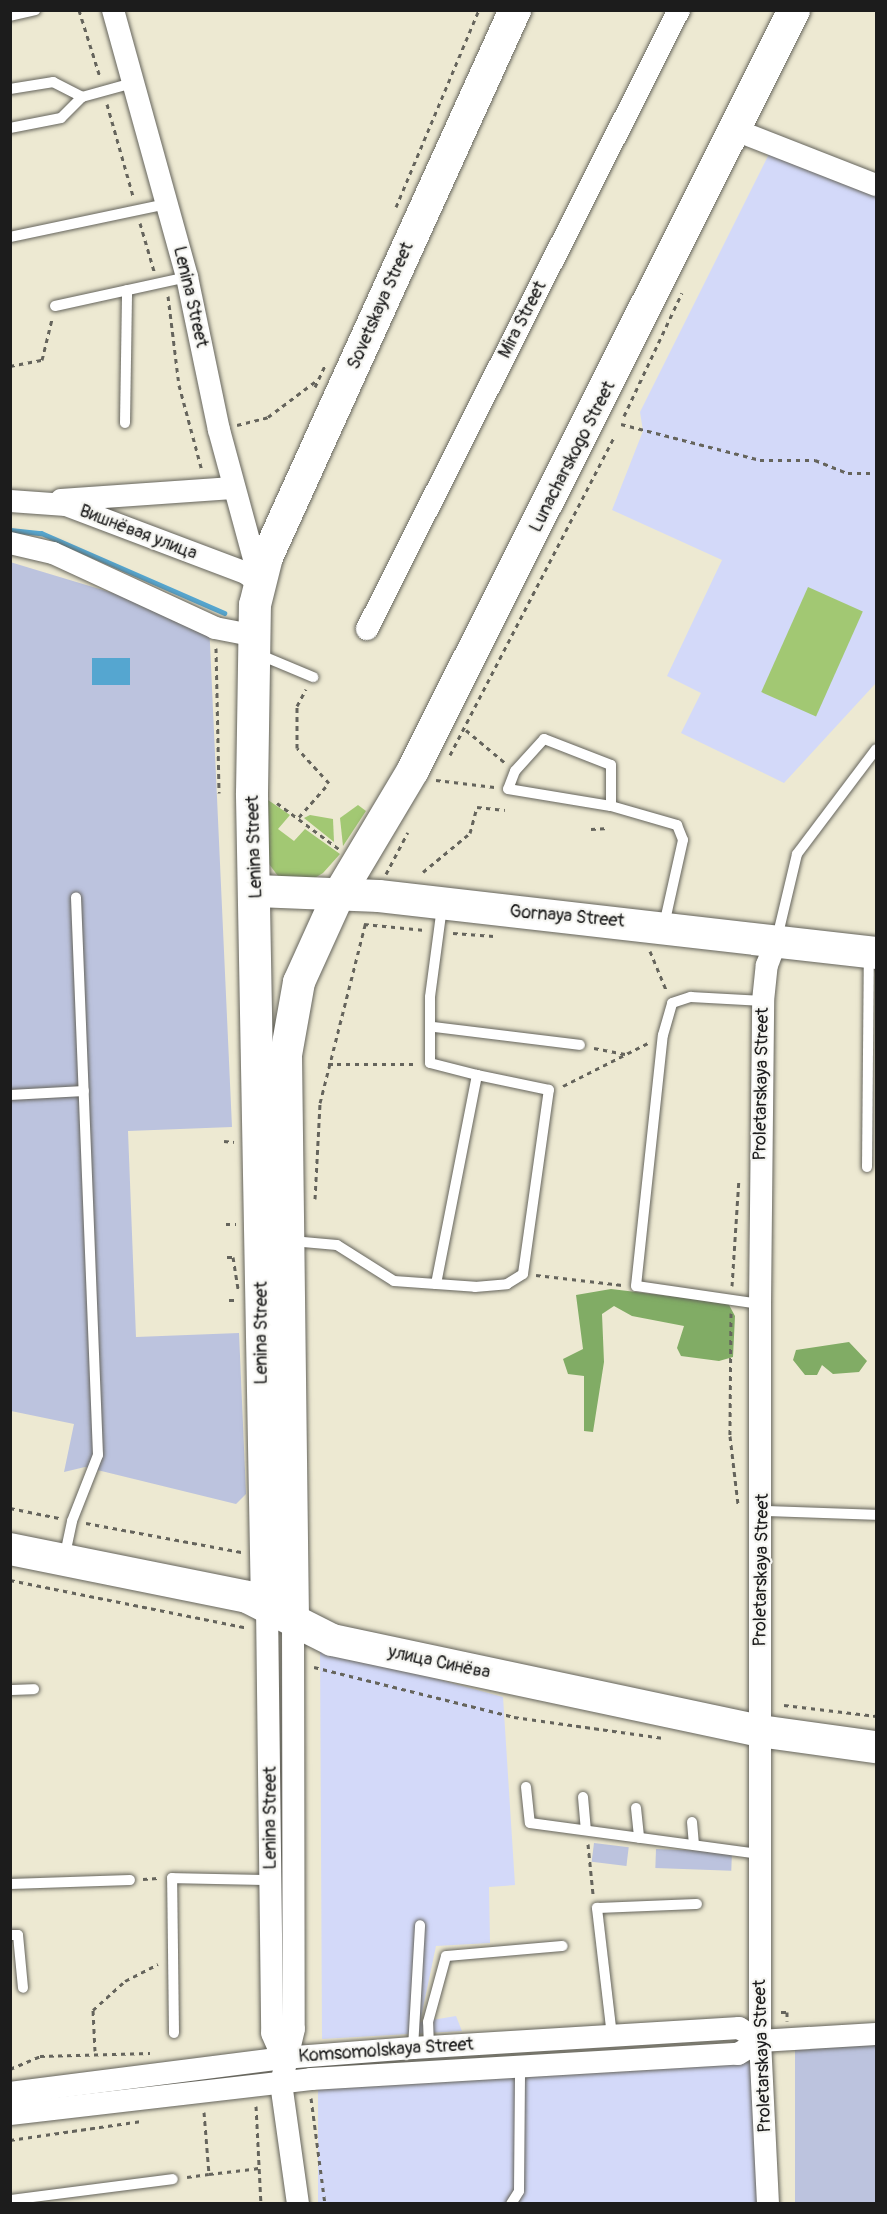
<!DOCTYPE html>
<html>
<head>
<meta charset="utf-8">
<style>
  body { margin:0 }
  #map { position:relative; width:887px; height:2214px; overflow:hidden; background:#ede9d2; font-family:Pangolin,sans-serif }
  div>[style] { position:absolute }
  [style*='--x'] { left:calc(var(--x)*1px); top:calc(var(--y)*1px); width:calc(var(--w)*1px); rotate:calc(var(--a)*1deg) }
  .built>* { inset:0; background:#d3d9f9 }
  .industrial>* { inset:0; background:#bcc3de; transform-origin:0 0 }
  .green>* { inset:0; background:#a2c873; transform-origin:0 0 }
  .forest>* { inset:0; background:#81ac65 }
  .water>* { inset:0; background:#55a6d0; transform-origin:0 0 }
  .stream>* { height:5px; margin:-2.5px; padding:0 2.5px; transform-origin:2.5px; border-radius:2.5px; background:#55a6d0 }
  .path>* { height:3px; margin-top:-1.5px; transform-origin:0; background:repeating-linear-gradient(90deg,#65645c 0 4.5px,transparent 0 9px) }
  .roads { filter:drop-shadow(0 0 2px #65645c) drop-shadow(0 0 2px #65645c) }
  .lane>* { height:10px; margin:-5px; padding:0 5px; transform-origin:5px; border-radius:5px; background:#fff }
  .street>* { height:22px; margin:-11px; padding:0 11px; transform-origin:11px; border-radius:11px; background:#fff }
  .secondary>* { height:32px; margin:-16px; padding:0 16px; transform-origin:16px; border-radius:16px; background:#fff }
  span { translate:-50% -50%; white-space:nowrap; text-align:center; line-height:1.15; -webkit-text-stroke:4.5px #f6f6f2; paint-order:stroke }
  .street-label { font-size:18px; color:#1c1c1c }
  .frame { position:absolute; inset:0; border:12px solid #1c1c1c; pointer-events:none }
</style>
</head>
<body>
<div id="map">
  <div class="built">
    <div style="clip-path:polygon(770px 152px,876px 193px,876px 683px,784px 783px,681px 733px,701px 693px,667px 676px,722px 560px,612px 510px,643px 431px,640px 412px)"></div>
    <div style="clip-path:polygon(320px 1647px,503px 1697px,515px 1885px,489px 1887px,490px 1943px,436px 1946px,420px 2022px,456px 2016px,462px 2031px,322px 2039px)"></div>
    <div style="clip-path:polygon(759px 2052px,761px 2203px,318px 2204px,318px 2083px)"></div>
  </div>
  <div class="industrial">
    <div style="clip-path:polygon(10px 562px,209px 622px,232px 1127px,128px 1131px,136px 1337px,239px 1333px,246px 1494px,236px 1504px,85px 1467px,64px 1472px,74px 1424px,11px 1411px)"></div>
    <div style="left:594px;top:1843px;width:35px;height:19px;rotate:7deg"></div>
    <div style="left:656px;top:1849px;width:76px;height:19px;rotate:2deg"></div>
    <div style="left:876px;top:2045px;width:158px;height:81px;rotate:90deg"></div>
  </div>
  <div class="green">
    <div style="left:808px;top:587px;width:60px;height:115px;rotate:24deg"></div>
    <div style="clip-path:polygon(268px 800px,290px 815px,278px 829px,294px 841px,305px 829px,340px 854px,323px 873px,313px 879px,278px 876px,269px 864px)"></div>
    <div style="clip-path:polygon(358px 805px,366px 811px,343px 846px,340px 818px)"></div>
    <div style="clip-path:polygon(310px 815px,333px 819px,334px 842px,304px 818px)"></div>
  </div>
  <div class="forest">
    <div style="clip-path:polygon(611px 1289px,728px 1303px,735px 1316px,733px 1357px,719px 1361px,681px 1356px,677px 1348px,684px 1326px,632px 1316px,614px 1306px,602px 1314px,604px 1362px,593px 1432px,584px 1431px,584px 1376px,568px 1374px,563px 1359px,583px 1349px,576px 1295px)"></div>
    <div style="clip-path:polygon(849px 1342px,867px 1361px,859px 1372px,833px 1374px,822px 1365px,817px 1375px,805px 1375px,793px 1360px,796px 1350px)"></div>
  </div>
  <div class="water">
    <div style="left:130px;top:658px;width:27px;height:38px;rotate:90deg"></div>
  </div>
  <div class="stream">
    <div style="--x:10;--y:530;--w:31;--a:6"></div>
    <div style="--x:41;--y:533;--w:200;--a:23.6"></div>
  </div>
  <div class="path">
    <div style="--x:79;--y:10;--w:70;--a:72.6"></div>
    <div style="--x:107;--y:104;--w:96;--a:74.2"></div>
    <div style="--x:396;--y:207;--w:214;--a:-67.2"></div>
    <div style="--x:140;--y:223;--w:50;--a:73.7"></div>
    <div style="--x:168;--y:296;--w:90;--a:83"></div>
    <div style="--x:179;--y:385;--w:89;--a:75"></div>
    <div style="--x:10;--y:366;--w:33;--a:-11"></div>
    <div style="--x:42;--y:360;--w:42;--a:-76.3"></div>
    <div style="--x:315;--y:387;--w:26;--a:-65"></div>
    <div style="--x:624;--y:416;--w:136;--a:-64.8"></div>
    <div style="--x:621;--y:424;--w:144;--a:14.5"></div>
    <div style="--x:760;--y:460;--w:55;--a:0"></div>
    <div style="--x:815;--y:460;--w:35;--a:22"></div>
    <div style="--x:848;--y:473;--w:28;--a:0"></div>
    <div style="--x:237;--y:425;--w:32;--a:-14"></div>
    <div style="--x:268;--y:417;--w:60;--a:-36.9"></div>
    <div style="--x:216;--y:648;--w:145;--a:88.8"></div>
    <div style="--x:466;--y:730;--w:50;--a:40.1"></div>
    <div style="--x:450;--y:755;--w:358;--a:-62.7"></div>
    <div style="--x:436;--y:780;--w:59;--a:6.8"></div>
    <div style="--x:277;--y:803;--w:77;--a:36.6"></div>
    <div style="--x:299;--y:817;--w:45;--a:-48.6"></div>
    <div style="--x:329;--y:783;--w:47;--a:-132.4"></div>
    <div style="--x:297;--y:748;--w:42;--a:-90"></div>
    <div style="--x:297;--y:706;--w:19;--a:-62"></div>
    <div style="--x:591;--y:829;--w:18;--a:-3"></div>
    <div style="--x:423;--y:872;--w:61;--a:-39.7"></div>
    <div style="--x:470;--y:833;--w:27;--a:-75"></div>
    <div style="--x:477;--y:807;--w:28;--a:6"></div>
    <div style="--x:386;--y:874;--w:47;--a:-62.4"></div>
    <div style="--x:364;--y:924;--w:61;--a:5.6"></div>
    <div style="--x:453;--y:933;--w:41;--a:4.2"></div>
    <div style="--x:650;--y:951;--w:44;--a:67.5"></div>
    <div style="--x:594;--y:1048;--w:33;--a:11"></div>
    <div style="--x:328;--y:1064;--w:88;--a:0"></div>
    <div style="--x:563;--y:1086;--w:95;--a:-26.8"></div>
    <div style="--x:224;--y:1141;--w:10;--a:6"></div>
    <div style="--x:315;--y:1199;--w:96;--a:-87"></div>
    <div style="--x:320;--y:1103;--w:188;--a:-75.8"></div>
    <div style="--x:226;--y:1224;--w:10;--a:0"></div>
    <div style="--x:227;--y:1257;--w:6;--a:0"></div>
    <div style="--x:233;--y:1257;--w:32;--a:81"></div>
    <div style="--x:536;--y:1275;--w:87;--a:6.6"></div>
    <div style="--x:732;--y:1286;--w:107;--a:-86.3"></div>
    <div style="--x:229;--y:1300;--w:9;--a:0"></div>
    <div style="--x:731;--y:1313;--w:123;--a:90.5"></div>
    <div style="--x:730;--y:1436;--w:68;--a:83.3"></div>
    <div style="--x:10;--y:1508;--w:50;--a:11.5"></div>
    <div style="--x:86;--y:1523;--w:158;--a:10.6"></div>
    <div style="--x:10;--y:1580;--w:242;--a:11.4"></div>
    <div style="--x:314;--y:1667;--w:206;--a:14"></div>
    <div style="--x:514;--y:1717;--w:151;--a:8"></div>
    <div style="--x:784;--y:1705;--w:93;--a:6.8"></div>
    <div style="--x:588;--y:1844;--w:50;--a:84.3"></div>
    <div style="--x:143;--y:1879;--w:15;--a:-4"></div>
    <div style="--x:781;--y:2012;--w:6;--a:0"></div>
    <div style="--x:787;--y:2012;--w:9;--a:90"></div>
    <div style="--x:95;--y:2051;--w:41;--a:-92.8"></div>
    <div style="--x:93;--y:2010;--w:43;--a:-42.2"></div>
    <div style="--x:125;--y:1981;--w:37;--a:-27"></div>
    <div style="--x:10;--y:2069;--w:33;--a:-23"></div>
    <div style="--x:40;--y:2056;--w:110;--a:-1.6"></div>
    <div style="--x:311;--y:2098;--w:107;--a:82.5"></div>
    <div style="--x:256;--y:2106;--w:98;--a:87.1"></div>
    <div style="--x:204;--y:2112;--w:62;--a:85.4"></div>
    <div style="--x:209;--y:2174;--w:50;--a:-6.8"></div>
    <div style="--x:10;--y:2140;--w:133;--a:-8.2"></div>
    <div style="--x:187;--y:2177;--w:22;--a:-8"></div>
  </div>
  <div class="roads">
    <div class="lane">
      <div style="--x:10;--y:16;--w:26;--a:-13"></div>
      <div style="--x:10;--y:89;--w:44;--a:-9.2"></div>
      <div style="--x:53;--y:82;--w:33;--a:27"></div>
      <div style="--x:10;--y:128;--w:52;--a:-11.1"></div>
      <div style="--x:61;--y:118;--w:30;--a:-45"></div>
      <div style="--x:82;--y:97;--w:53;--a:-15.4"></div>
      <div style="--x:10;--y:237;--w:160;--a:-11.9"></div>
      <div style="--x:55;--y:306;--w:135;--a:-12.4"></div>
      <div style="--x:125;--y:423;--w:133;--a:-89.1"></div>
      <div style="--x:258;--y:654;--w:60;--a:22.7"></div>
      <div style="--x:611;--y:806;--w:41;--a:-90"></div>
      <div style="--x:611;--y:765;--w:72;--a:-158.8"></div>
      <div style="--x:544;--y:739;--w:43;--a:132.2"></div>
      <div style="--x:515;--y:771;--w:19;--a:111"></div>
      <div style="--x:508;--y:789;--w:104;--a:9.4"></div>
      <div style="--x:611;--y:806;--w:69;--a:16.1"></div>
      <div style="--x:677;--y:825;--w:16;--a:68"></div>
      <div style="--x:683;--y:840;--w:87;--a:102.6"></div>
      <div style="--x:442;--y:907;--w:91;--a:97.6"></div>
      <div style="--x:430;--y:997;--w:66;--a:90"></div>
      <div style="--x:430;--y:1063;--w:49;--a:14.3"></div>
      <div style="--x:777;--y:938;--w:86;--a:-76.6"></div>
      <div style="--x:797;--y:854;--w:131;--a:-53"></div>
      <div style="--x:434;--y:1027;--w:147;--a:7"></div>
      <div style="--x:10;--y:1095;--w:74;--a:-3.1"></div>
      <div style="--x:867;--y:1167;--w:212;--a:-89.5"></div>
      <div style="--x:292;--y:1241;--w:45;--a:5.1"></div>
      <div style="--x:337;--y:1245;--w:67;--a:32.3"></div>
      <div style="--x:394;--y:1281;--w:42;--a:4.1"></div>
      <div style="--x:436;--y:1284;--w:39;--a:4"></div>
      <div style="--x:475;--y:1287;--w:32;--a:-5"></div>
      <div style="--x:507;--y:1284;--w:19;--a:-32"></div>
      <div style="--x:523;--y:1274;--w:186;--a:-82"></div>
      <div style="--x:549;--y:1090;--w:74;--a:-168.2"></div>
      <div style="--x:477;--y:1075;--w:213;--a:101.1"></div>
      <div style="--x:760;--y:1304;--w:125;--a:-171.7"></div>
      <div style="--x:636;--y:1286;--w:252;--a:-83.9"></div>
      <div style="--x:663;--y:1035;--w:33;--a:-74"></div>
      <div style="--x:672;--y:1003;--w:20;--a:-18"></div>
      <div style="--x:691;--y:997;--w:72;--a:3.2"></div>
      <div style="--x:764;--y:1511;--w:112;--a:2"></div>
      <div style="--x:64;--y:1559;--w:39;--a:-78"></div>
      <div style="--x:72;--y:1521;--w:71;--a:-68.5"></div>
      <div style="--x:98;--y:1455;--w:558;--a:-92.26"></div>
      <div style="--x:10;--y:1690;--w:24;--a:-2"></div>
      <div style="--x:526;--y:1787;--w:36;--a:84"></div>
      <div style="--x:530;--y:1823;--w:232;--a:7.7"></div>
      <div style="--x:583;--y:1797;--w:33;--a:85"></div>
      <div style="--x:636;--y:1808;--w:30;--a:84"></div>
      <div style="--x:692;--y:1822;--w:23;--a:85"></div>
      <div style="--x:10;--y:1884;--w:120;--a:-1.9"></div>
      <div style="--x:10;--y:1935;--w:8;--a:0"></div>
      <div style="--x:18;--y:1935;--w:53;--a:84.6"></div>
      <div style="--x:174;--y:2033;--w:155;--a:-90.7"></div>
      <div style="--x:172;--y:1878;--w:99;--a:1.2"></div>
      <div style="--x:612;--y:2036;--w:129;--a:-96.7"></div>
      <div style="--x:597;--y:1908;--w:100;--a:-2.3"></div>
      <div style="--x:413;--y:2048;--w:123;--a:-86.7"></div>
      <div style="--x:429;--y:2048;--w:26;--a:-92"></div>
      <div style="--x:428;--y:2022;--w:68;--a:-74.7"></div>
      <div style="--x:446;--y:1956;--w:117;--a:-4.9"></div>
      <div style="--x:10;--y:2200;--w:164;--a:-7.3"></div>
      <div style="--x:511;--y:2204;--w:15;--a:-58"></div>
      <div style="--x:519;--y:2191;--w:124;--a:-89.5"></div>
    </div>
    <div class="street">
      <div style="--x:113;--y:10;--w:277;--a:74.5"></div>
      <div style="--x:187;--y:277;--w:156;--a:78.2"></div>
      <div style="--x:219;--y:430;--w:156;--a:74.8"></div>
      <div style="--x:738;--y:131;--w:148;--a:21.4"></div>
      <div style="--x:61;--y:500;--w:172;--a:-4"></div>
      <div style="--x:10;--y:501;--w:56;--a:4.1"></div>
      <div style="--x:66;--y:505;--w:192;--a:20.7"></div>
      <div style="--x:246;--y:573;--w:18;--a:38"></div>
      <div style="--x:10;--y:543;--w:44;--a:13.1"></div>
      <div style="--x:53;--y:553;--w:179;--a:24.8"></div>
      <div style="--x:215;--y:628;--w:38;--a:11"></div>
      <div style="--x:367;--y:629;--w:693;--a:-63.25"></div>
      <div style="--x:267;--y:1607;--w:426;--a:89.3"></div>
      <div style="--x:272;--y:2033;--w:27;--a:66"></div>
      <div style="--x:293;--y:1620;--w:409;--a:89.9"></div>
      <div style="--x:294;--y:2029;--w:56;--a:103.5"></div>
      <div style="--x:281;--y:2083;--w:122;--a:82"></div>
      <div style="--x:10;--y:2093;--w:275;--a:-7.3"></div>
      <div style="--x:283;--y:2058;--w:130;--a:-4.4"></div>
      <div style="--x:413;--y:2048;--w:327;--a:-3.5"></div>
      <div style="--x:739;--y:2028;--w:25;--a:32"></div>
      <div style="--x:10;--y:2114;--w:303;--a:-6.6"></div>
      <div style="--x:311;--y:2079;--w:428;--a:-3.4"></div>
      <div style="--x:738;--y:2054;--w:26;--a:-31"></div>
      <div style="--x:760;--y:2041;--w:116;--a:-3.5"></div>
      <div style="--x:768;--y:2204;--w:163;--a:-92.8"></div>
      <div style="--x:760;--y:2041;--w:737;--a:-90"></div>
      <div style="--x:760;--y:1304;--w:303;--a:-89.4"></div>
      <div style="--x:763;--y:1001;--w:36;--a:-84"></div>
      <div style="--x:767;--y:965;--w:28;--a:-69"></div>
    </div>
    <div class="secondary">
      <div style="--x:257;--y:891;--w:122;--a:2.3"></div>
      <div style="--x:379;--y:896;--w:500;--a:6.54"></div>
      <div style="--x:10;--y:1549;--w:242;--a:11.4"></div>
      <div style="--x:247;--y:1597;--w:95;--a:26.8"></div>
      <div style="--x:332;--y:1640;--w:438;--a:12"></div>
      <div style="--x:760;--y:1731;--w:117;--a:7.9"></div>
      <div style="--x:267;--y:1607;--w:814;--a:-91.06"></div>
      <div style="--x:252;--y:793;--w:188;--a:-89.1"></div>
      <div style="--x:255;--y:605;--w:49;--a:-76"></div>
      <div style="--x:267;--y:557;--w:601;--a:-65.61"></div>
      <div style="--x:293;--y:1620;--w:565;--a:-90.71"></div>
      <div style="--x:286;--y:1055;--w:74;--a:-79.9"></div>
      <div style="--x:299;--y:982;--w:94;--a:-65.6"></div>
      <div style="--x:338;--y:896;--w:147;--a:-59.2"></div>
      <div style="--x:413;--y:770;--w:850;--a:-63.37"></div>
    </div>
  </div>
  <div class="street-label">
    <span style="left:190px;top:297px;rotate:77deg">Lenina Street</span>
    <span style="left:381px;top:306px;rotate:-66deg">Sovetskaya Street</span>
    <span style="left:523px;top:320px;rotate:-63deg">Mira Street</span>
    <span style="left:573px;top:457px;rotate:-63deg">Lunacharskogo Street</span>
    <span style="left:138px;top:533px;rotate:21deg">Вишнёвая улица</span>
    <span style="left:255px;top:847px;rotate:-92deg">Lenina Street</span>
    <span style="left:567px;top:917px;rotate:5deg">Gornaya Street</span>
    <span style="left:762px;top:1084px;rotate:-89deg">Proletarskaya Street</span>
    <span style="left:262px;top:1333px;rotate:-90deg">Lenina Street</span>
    <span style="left:762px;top:1570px;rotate:-89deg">Proletarskaya Street</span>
    <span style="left:439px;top:1663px;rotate:12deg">улица Синёва</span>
    <span style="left:271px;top:1818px;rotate:-90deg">Lenina Street</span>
    <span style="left:386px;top:2051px;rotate:-4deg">Komsomolskaya Street</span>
    <span style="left:763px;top:2056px;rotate:-92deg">Proletarskaya Street</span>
  </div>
  <div class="frame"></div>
</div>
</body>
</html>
